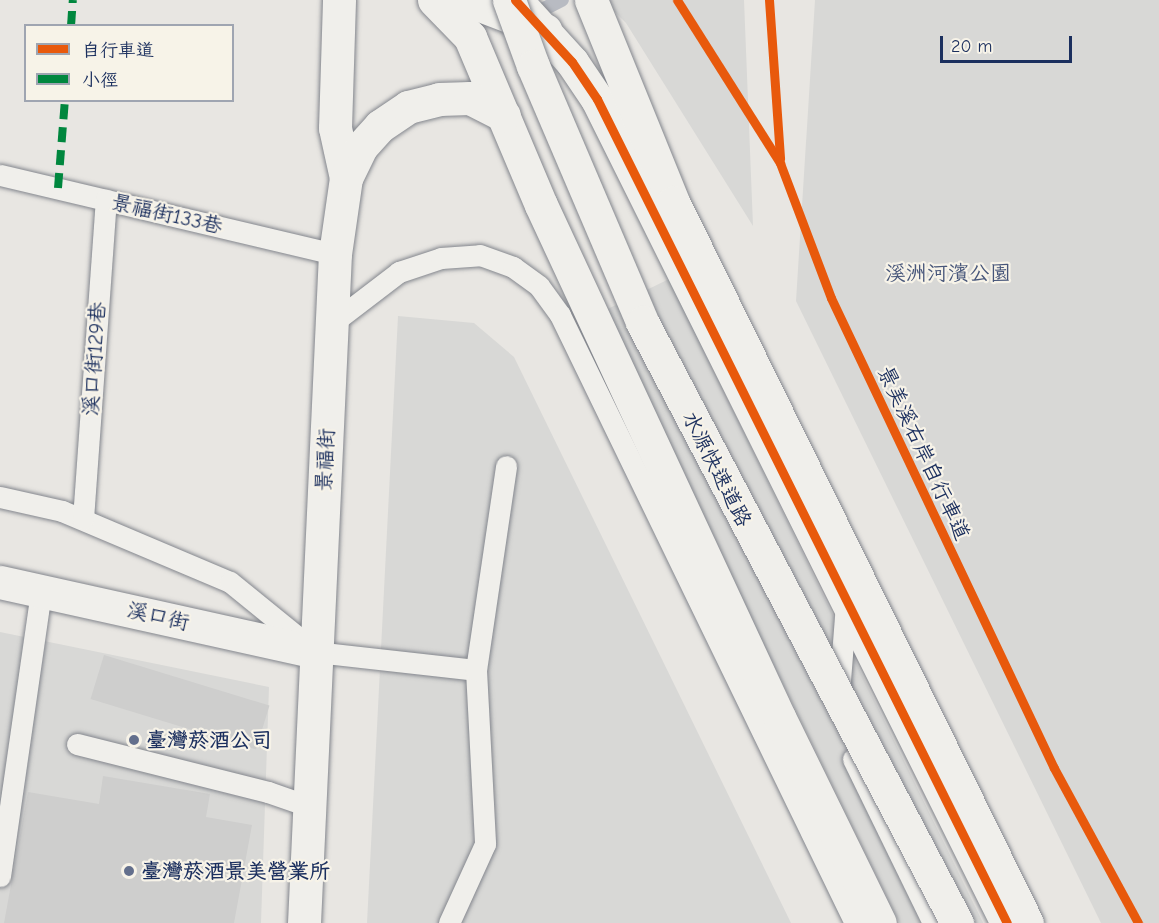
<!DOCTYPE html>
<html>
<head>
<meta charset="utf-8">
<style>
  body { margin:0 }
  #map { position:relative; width:1159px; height:923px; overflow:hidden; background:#e8e6e2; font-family:"Comic Neue","LXGW WenKai TC",sans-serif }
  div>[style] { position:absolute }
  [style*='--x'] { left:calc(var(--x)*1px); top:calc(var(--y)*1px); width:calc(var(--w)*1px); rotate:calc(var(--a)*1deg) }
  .built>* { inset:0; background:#d8d8d6; transform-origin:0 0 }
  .stream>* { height:14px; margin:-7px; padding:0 7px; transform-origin:7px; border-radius:7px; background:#b8bbc2 }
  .building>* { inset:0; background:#cececd; transform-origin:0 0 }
  .roads { filter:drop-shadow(0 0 2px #83868d) drop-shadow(0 0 2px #83868d) }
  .lane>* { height:21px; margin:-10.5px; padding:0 10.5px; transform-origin:10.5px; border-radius:10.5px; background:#f0efeb }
  .street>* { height:33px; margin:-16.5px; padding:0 16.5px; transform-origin:16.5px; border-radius:16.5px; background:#f0efeb }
  .secondary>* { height:33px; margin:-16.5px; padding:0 16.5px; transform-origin:16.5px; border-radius:16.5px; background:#f0efeb }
  .highway>* { height:33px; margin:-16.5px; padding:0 16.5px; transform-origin:16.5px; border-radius:16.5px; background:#f0efeb }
  .bridges { filter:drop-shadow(0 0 2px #83868d) drop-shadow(0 0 2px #83868d) }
  .highway-bridge>* { height:33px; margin:-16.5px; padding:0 16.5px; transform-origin:16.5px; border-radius:16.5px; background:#f0efeb }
  .quiet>* { height:8px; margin-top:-4px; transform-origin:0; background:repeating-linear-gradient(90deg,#00873e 0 15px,transparent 0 23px) }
  .cycleway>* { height:9px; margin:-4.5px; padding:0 4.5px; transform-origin:4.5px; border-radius:4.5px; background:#e8590c }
  .dots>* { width:16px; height:16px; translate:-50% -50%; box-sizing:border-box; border:3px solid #f7f3e8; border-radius:50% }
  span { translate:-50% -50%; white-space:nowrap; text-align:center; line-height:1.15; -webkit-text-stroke:4.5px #f7f3e8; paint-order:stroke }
  .street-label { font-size:21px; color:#1b2f5e }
  .park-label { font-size:21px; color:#47567a }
  .poi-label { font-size:21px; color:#1b2f5e; font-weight:700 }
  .left { translate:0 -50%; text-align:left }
  .legend { position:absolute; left:24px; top:24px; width:210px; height:78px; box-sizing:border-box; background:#f7f3e8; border:2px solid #9fa5b1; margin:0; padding:8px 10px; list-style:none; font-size:18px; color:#1b2f5e }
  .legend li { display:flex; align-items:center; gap:12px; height:30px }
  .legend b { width:30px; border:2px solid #9fa5b1 }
  .scale { position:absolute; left:940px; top:36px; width:132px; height:27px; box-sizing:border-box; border:3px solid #1b2f5e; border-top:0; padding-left:8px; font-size:18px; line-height:21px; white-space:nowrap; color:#1b2f5e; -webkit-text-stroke:4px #f7f3e8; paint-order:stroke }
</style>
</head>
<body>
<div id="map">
  <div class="built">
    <div style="clip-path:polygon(603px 0,744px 0,753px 226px,626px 23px)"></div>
    <div style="clip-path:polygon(815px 0,1159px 0,1159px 923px,1101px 923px,796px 301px)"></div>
    <div style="left:669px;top:279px;width:717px;height:75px;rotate:64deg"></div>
    <div style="clip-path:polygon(398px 316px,474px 323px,514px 357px,791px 923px,367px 923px)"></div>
    <div style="clip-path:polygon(0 632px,269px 687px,261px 923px,0 923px)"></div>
  </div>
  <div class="stream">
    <div style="--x:536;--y:13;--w:29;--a:-27"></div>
  </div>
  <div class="building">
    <div style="left:104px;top:655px;width:173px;height:46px;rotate:17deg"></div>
    <div style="clip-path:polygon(103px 776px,210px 794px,206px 817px,252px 825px,234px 923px,4px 923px,28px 792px,99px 804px)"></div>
  </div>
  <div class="roads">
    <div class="lane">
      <div style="--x:0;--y:175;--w:344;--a:13.3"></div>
      <div style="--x:331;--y:324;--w:86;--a:-37.4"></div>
      <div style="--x:399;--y:272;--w:44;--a:-18.4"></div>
      <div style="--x:441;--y:258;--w:39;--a:-4"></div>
      <div style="--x:480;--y:255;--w:35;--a:20"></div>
      <div style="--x:513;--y:267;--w:32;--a:36"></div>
      <div style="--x:539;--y:286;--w:36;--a:54"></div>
      <div style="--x:560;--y:315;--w:676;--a:64.12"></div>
      <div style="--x:0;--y:497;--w:64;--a:12.7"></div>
      <div style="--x:62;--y:511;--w:182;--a:22.9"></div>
      <div style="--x:230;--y:582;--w:111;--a:39.1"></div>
      <div style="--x:316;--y:652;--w:161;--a:6.4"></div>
      <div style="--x:476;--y:670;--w:174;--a:87"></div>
      <div style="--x:485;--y:844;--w:87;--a:114.5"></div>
      <div style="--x:83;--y:519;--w:320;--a:-85.9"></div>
      <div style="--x:476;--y:670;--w:206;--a:-81.6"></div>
      <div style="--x:839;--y:693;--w:89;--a:-85.5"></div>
      <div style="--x:77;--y:744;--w:197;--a:14.1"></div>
      <div style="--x:268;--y:792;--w:46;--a:19.2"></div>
      <div style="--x:853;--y:759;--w:182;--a:64"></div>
      <div style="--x:0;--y:876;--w:289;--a:-81.8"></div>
    </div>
    <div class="street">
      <div style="--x:524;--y:9;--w:72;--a:47.8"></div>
      <div style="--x:572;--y:62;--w:45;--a:56"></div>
      <div style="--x:597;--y:99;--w:920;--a:63.55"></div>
      <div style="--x:0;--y:582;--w:324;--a:12.5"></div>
    </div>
    <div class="secondary">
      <div style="--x:467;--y:0;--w:84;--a:21"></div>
      <div style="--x:304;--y:923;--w:670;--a:-87.35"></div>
      <div style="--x:335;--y:254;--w:77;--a:-81.8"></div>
      <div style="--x:346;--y:178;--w:51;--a:-102.4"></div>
      <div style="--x:335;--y:128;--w:128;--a:-88.2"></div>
    </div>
    <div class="highway">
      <div style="--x:434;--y:0;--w:52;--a:45.8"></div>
      <div style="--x:470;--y:37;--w:182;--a:67.1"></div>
      <div style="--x:541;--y:205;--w:565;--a:65.07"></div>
      <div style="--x:779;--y:717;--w:229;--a:63.9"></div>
      <div style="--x:591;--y:0;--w:218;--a:67.9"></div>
      <div style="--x:673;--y:202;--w:803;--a:63.85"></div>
      <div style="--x:346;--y:178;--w:34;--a:-64"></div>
      <div style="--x:361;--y:147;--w:28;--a:-48"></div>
      <div style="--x:380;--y:126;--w:34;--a:-34"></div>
      <div style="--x:408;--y:107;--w:32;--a:-14"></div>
      <div style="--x:439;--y:99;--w:31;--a:-2"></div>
      <div style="--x:470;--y:98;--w:38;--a:27"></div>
    </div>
  </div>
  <div class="bridges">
    <div class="highway-bridge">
      <div style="--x:509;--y:0;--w:70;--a:70"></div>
      <div style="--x:533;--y:66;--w:278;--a:66.9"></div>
      <div style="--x:642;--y:322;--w:679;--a:62.34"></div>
    </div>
  </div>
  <div class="quiet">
    <div style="--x:71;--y:26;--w:26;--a:-86"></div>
    <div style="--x:58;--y:188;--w:88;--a:-85.5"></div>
  </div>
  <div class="cycleway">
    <div style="--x:515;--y:0;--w:84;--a:47.4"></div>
    <div style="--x:572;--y:62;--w:45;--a:56"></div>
    <div style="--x:597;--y:99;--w:920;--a:63.55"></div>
    <div style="--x:677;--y:0;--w:193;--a:57.7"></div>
    <div style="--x:780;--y:163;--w:144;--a:69.3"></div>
    <div style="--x:831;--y:298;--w:520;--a:64.62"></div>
    <div style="--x:1054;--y:768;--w:176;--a:61.5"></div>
    <div style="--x:769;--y:0;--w:159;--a:86"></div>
  </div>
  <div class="dots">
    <div style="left:134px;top:740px;background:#636f8c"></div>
    <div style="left:129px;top:871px;background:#636f8c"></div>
  </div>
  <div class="street-label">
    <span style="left:167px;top:214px;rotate:13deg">景福街133巷</span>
    <span style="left:94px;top:359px;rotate:-86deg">溪口街129巷</span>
    <span style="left:924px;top:453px;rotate:65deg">景美溪右岸自行車道</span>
    <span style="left:325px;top:460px;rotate:-87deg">景福街</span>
    <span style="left:717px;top:469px;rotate:63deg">水源快速道路</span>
    <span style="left:158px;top:616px;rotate:13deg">溪口街</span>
  </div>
  <div class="park-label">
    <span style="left:948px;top:273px">溪洲河濱公園</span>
  </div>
  <div class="poi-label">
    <span class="left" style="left:146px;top:740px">臺灣菸酒公司</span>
    <span class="left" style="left:141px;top:871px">臺灣菸酒景美營業所</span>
  </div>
  <ul class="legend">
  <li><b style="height:8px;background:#e8590c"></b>自行車道</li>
  <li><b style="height:8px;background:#00873e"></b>小徑</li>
  </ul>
  <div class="scale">20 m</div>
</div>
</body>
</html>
